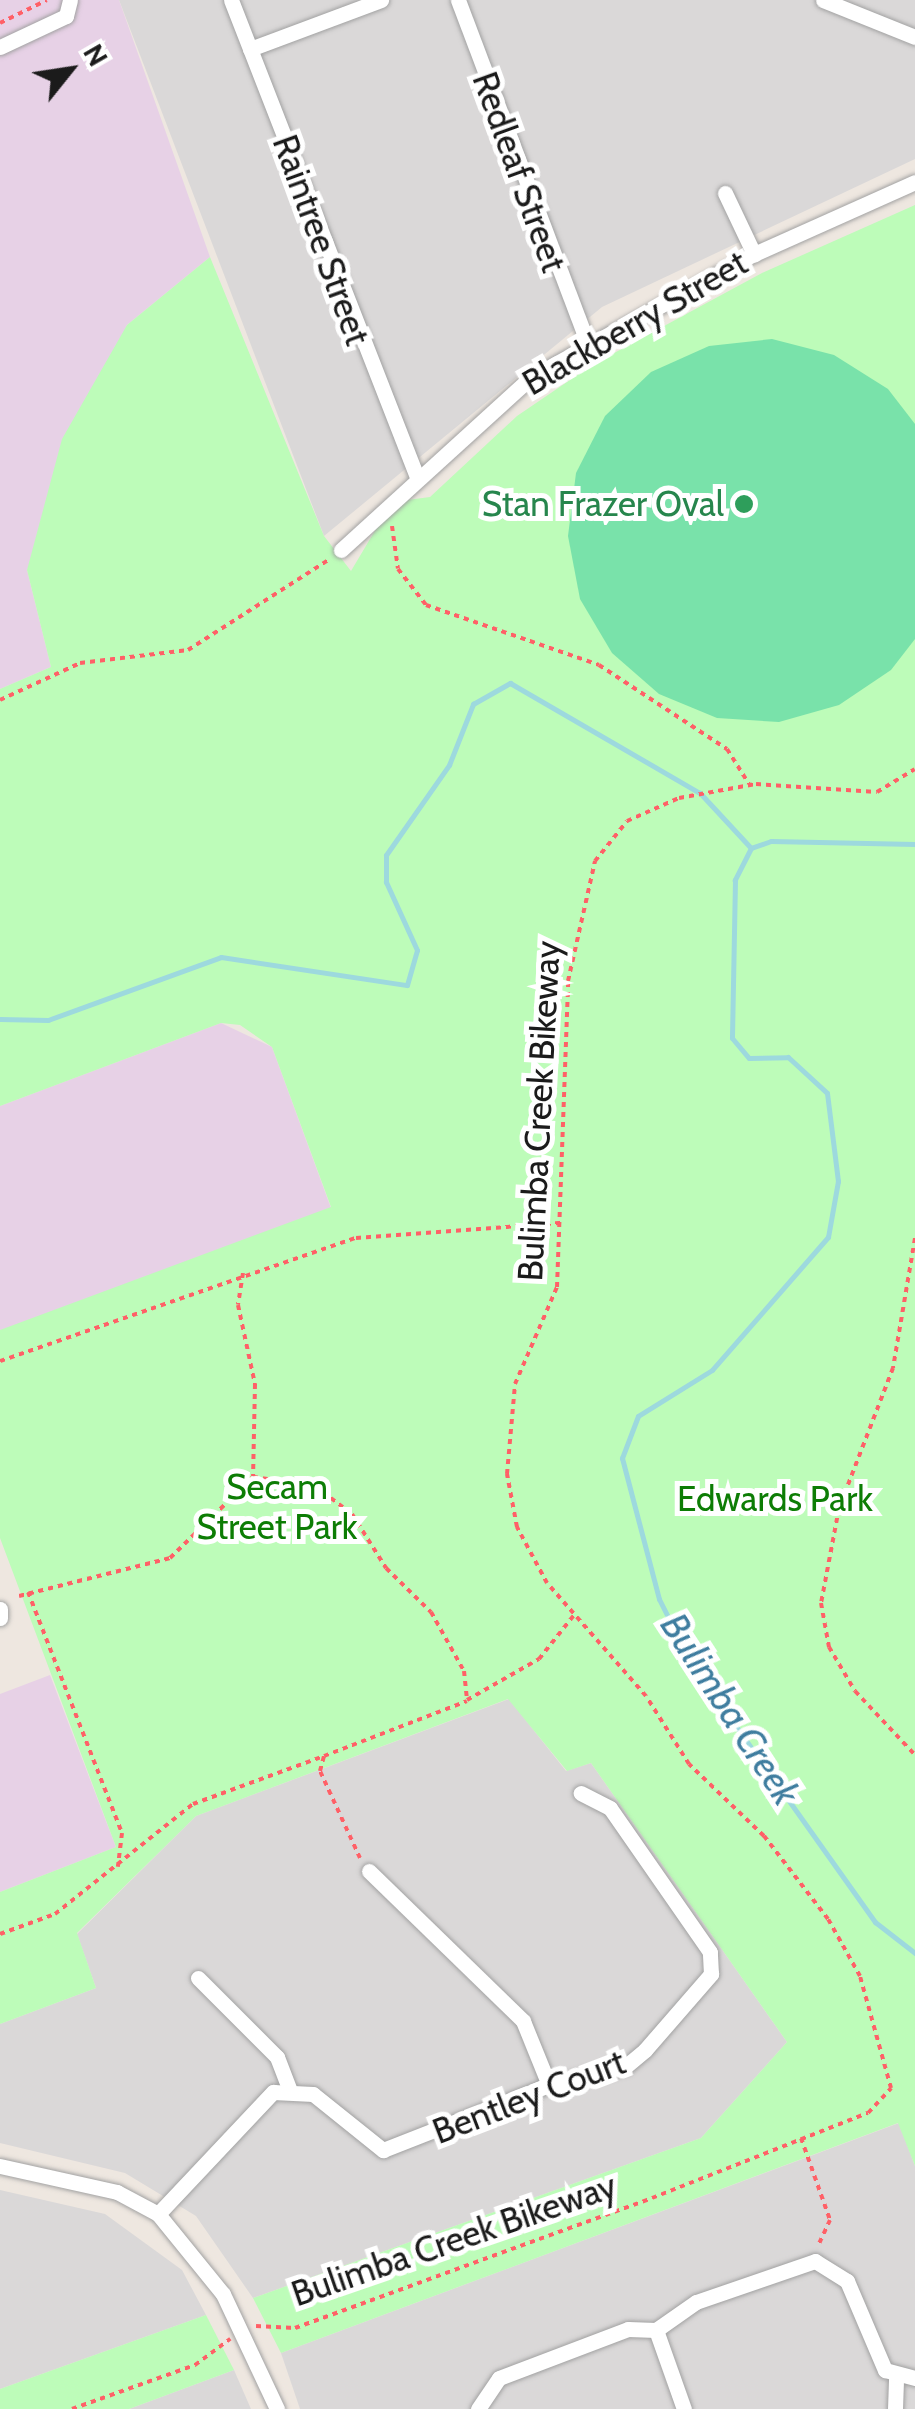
<!DOCTYPE html>
<html>
<head>
<meta charset="utf-8">
<style>
  body { margin:0 }
  #map { position:relative; width:915px; height:2409px; overflow:hidden; background:#eee7e0; font-family:Cabin,sans-serif }
  div>[style] { position:absolute }
  [style*='--x'] { left:calc(var(--x)*1px); top:calc(var(--y)*1px); width:calc(var(--w)*1px); rotate:calc(var(--a)*1deg) }
  .residential>* { inset:0; background:#dad8d8 }
  .industrial>* { inset:0; background:#e7d1e6 }
  .park>* { inset:0; background:#bdfcb9 }
  .pitch>* { inset:0; background:#79e2aa }
  .stream>* { height:5px; margin:-2.5px; padding:0 2.5px; transform-origin:2.5px; border-radius:2.5px; background:#9dd9de }
  .path>* { height:4px; margin-top:-2px; transform-origin:0; background:repeating-linear-gradient(90deg,#ff6067 0 5px,transparent 0 10px) }
  .roads { filter:drop-shadow(0 0 2px #a2a2a2) drop-shadow(0 0 2px #a2a2a2) }
  .street>* { height:15px; margin:-7.5px; padding:0 7.5px; transform-origin:7.5px; border-radius:7.5px; background:#fff }
  .dots>* { width:28px; height:28px; translate:-50% -50%; box-sizing:border-box; border:5px solid #fff; border-radius:50% }
  span { translate:-50% -50%; white-space:nowrap; text-align:center; line-height:1.15; -webkit-text-stroke:10px #fff; paint-order:stroke }
  .street-label { font-size:35px; color:#1b1b1b }
  .leisure-label { font-size:35px; color:#27864d }
  .right { translate:-100% -50%; text-align:right }
  .park-label { font-size:35px; color:#0d7d05 }
  .water-label { font-size:38px; color:#3f7d9f; font-style:italic }
  .north { position:absolute; left:20px; top:20px; width:100px; height:100px; -webkit-text-stroke:8px #fff; paint-order:stroke; rotate:60deg; font-size:28px; font-weight:700; line-height:40px; text-align:center; color:#1b1b1b }
  .north::after { content:''; display:block; margin:auto; width:35px; height:45px; background:#1b1b1b; clip-path:polygon(50% 0,100% 100%,50% 72%,0 100%) }
</style>
</head>
<body>
<div id="map">
  <div class="residential">
    <div style="clip-path:polygon(119px 0,915px 0,915px 159px,602px 307px,324px 536px)"></div>
    <div style="clip-path:polygon(509px 1699px,566px 1771px,591px 1763px,787px 2042px,701px 2138px,253px 2298px,196px 2216px,125px 2173px,0 2143px,0 2024px,96px 1988px,77px 1934px,196px 1816px)"></div>
    <div style="clip-path:polygon(899px 2123px,915px 2166px,915px 2409px,300px 2409px,281px 2353px)"></div>
    <div style="clip-path:polygon(0 2190px,105px 2214px,182px 2270px,206px 2315px,0 2389px)"></div>
    <div style="clip-path:polygon(234px 2370px,251px 2409px,129px 2409px)"></div>
  </div>
  <div class="industrial">
    <div style="clip-path:polygon(0 0,119px 0,210px 257px,127px 325px,27px 570px,51px 667px,0 689px)"></div>
    <div style="clip-path:polygon(221px 1023px,272px 1047px,331px 1208px,0 1331px,0 1106px)"></div>
    <div style="clip-path:polygon(50px 1675px,116px 1847px,0 1892px,0 1694px)"></div>
  </div>
  <div class="park">
    <div style="clip-path:polygon(915px 205px,915px 2166px,898px 2123px,281px 2353px,253px 2298px,701px 2138px,787px 2042px,591px 1763px,567px 1771px,508px 1699px,196px 1816px,77px 1933px,96px 1988px,0 2024px,0 1892px,116px 1847px,0 1538px,0 1330px,331px 1207px,272px 1047px,240px 1025px,221px 1023px,0 1106px,0 689px,51px 667px,27px 570px,62px 439px,127px 325px,210px 257px,324px 536px,351px 571px,392px 502px,430px 497px,517px 416px,592px 365px,762px 273px)"></div>
    <div style="clip-path:polygon(206px 2315px,234px 2370px,129px 2409px,0 2409px,0 2389px)"></div>
  </div>
  <div class="pitch">
    <div style="clip-path:polygon(772px 339px,834px 355px,888px 389px,915px 424px,915px 639px,891px 670px,839px 705px,779px 722px,717px 718px,659px 694px,612px 653px,580px 599px,568px 536px,576px 473px,605px 416px,651px 372px,709px 346px)"></div>
  </div>
  <div class="stream">
    <div style="--x:915;--y:844;--w:144;--a:-178.8"></div>
    <div style="--x:771;--y:841;--w:21;--a:161"></div>
    <div style="--x:751;--y:848;--w:36;--a:117"></div>
    <div style="--x:735;--y:880;--w:158;--a:91.1"></div>
    <div style="--x:732;--y:1038;--w:26;--a:50"></div>
    <div style="--x:749;--y:1058;--w:39;--a:-1"></div>
    <div style="--x:788;--y:1057;--w:53;--a:42.7"></div>
    <div style="--x:827;--y:1093;--w:89;--a:82.9"></div>
    <div style="--x:838;--y:1181;--w:57;--a:100.1"></div>
    <div style="--x:828;--y:1237;--w:176;--a:131.1"></div>
    <div style="--x:712;--y:1370;--w:87;--a:148.1"></div>
    <div style="--x:638;--y:1416;--w:45;--a:110.9"></div>
    <div style="--x:622;--y:1458;--w:146;--a:75.3"></div>
    <div style="--x:659;--y:1599;--w:72;--a:63.4"></div>
    <div style="--x:691;--y:1663;--w:318;--a:54.6"></div>
    <div style="--x:875;--y:1922;--w:51;--a:37.8"></div>
    <div style="--x:0;--y:1019;--w:48;--a:1.2"></div>
    <div style="--x:48;--y:1020;--w:184;--a:-20"></div>
    <div style="--x:221;--y:957;--w:188;--a:8.6"></div>
    <div style="--x:407;--y:985;--w:36;--a:-74"></div>
    <div style="--x:417;--y:950;--w:75;--a:-114.5"></div>
    <div style="--x:386;--y:882;--w:27;--a:-90"></div>
    <div style="--x:386;--y:855;--w:110;--a:-55"></div>
    <div style="--x:449;--y:765;--w:66;--a:-68.5"></div>
    <div style="--x:473;--y:704;--w:43;--a:-29.6"></div>
    <div style="--x:510;--y:683;--w:220;--a:30.1"></div>
    <div style="--x:700;--y:793;--w:75;--a:47.2"></div>
  </div>
  <div class="path">
    <div style="--x:0;--y:23;--w:52;--a:-26.1"></div>
    <div style="--x:392;--y:526;--w:43;--a:82.1"></div>
    <div style="--x:398;--y:569;--w:46;--a:52.1"></div>
    <div style="--x:426;--y:605;--w:183;--a:19.1"></div>
    <div style="--x:599;--y:665;--w:153;--a:33.3"></div>
    <div style="--x:727;--y:749;--w:41;--a:57.8"></div>
    <div style="--x:0;--y:700;--w:88;--a:-24.8"></div>
    <div style="--x:80;--y:663;--w:109;--a:-6.9"></div>
    <div style="--x:188;--y:650;--w:166;--a:-32.7"></div>
    <div style="--x:915;--y:1238;--w:132;--a:99.6"></div>
    <div style="--x:893;--y:1368;--w:150;--a:111.1"></div>
    <div style="--x:839;--y:1508;--w:97;--a:100.7"></div>
    <div style="--x:821;--y:1603;--w:45;--a:79.7"></div>
    <div style="--x:829;--y:1647;--w:51;--a:59.4"></div>
    <div style="--x:855;--y:1691;--w:88;--a:46.8"></div>
    <div style="--x:243;--y:1273;--w:32;--a:99"></div>
    <div style="--x:238;--y:1305;--w:81;--a:77.9"></div>
    <div style="--x:255;--y:1384;--w:92;--a:91.2"></div>
    <div style="--x:0;--y:1361;--w:377;--a:-19.1"></div>
    <div style="--x:356;--y:1238;--w:207;--a:-4.2"></div>
    <div style="--x:28;--y:1592;--w:259;--a:68.7"></div>
    <div style="--x:122;--y:1833;--w:34;--a:97"></div>
    <div style="--x:19;--y:1596;--w:156;--a:-14.1"></div>
    <div style="--x:170;--y:1558;--w:116;--a:-44.3"></div>
    <div style="--x:253;--y:1477;--w:63;--a:8.3"></div>
    <div style="--x:315;--y:1486;--w:46;--a:37.1"></div>
    <div style="--x:352;--y:1514;--w:64;--a:57.8"></div>
    <div style="--x:386;--y:1568;--w:63;--a:44.4"></div>
    <div style="--x:431;--y:1612;--w:68;--a:60.8"></div>
    <div style="--x:464;--y:1671;--w:29;--a:84"></div>
    <div style="--x:467;--y:1700;--w:83;--a:-29.7"></div>
    <div style="--x:539;--y:1659;--w:56;--a:-51.5"></div>
    <div style="--x:360;--y:1858;--w:96;--a:-114.7"></div>
    <div style="--x:320;--y:1771;--w:16;--a:-75"></div>
    <div style="--x:324;--y:1756;--w:153;--a:-21"></div>
    <div style="--x:0;--y:1934;--w:59;--a:-20"></div>
    <div style="--x:55;--y:1914;--w:176;--a:-38.6"></div>
    <div style="--x:193;--y:1804;--w:140;--a:-20.1"></div>
    <div style="--x:801;--y:2138;--w:87;--a:70.5"></div>
    <div style="--x:830;--y:2220;--w:29;--a:115"></div>
    <div style="--x:256;--y:2326;--w:39;--a:3"></div>
    <div style="--x:295;--y:2328;--w:380;--a:-20"></div>
    <div style="--x:652;--y:2198;--w:232;--a:-21.5"></div>
    <div style="--x:868;--y:2113;--w:34;--a:-47"></div>
    <div style="--x:891;--y:2088;--w:116;--a:-105.5"></div>
    <div style="--x:860;--y:1976;--w:65;--a:-119.3"></div>
    <div style="--x:828;--y:1919;--w:105;--a:-127.6"></div>
    <div style="--x:764;--y:1836;--w:104;--a:-136.2"></div>
    <div style="--x:689;--y:1764;--w:80;--a:-122.3"></div>
    <div style="--x:646;--y:1696;--w:150;--a:-131.2"></div>
    <div style="--x:547;--y:1583;--w:64;--a:-118.2"></div>
    <div style="--x:517;--y:1527;--w:54;--a:-100.7"></div>
    <div style="--x:507;--y:1474;--w:90;--a:-84.9"></div>
    <div style="--x:515;--y:1384;--w:106;--a:-66.6"></div>
    <div style="--x:557;--y:1287;--w:306;--a:-87.9"></div>
    <div style="--x:568;--y:981;--w:123;--a:-77.3"></div>
    <div style="--x:595;--y:861;--w:51;--a:-51.3"></div>
    <div style="--x:627;--y:821;--w:57;--a:-23.9"></div>
    <div style="--x:679;--y:798;--w:78;--a:-10.3"></div>
    <div style="--x:756;--y:784;--w:121;--a:3.8"></div>
    <div style="--x:877;--y:792;--w:44;--a:-31.2"></div>
    <div style="--x:72;--y:2409;--w:131;--a:-19.7"></div>
    <div style="--x:195;--y:2365;--w:44;--a:-36.6"></div>
  </div>
  <div class="roads">
    <div class="street">
      <div style="--x:231;--y:0;--w:512;--a:68.7"></div>
      <div style="--x:458;--y:0;--w:366;--a:69.3"></div>
      <div style="--x:823;--y:0;--w:99;--a:21.9"></div>
      <div style="--x:0;--y:47;--w:73;--a:-25.2"></div>
      <div style="--x:66;--y:16;--w:16;--a:-76"></div>
      <div style="--x:250;--y:49;--w:140;--a:-20.5"></div>
      <div style="--x:725;--y:193;--w:68;--a:64.6"></div>
      <div style="--x:341;--y:550;--w:256;--a:-42.3"></div>
      <div style="--x:530;--y:378;--w:256;--a:-29"></div>
      <div style="--x:754;--y:254;--w:176;--a:-24.1"></div>
      <div style="--x:0;--y:1609;--w:9;--a:90"></div>
      <div style="--x:369;--y:1871;--w:215;--a:44.2"></div>
      <div style="--x:523;--y:2021;--w:69;--a:67.9"></div>
      <div style="--x:198;--y:1978;--w:112;--a:45"></div>
      <div style="--x:277;--y:2057;--w:33;--a:69"></div>
      <div style="--x:0;--y:2166;--w:120;--a:12.5"></div>
      <div style="--x:117;--y:2192;--w:47;--a:28.2"></div>
      <div style="--x:158;--y:2214;--w:103;--a:50.9"></div>
      <div style="--x:223;--y:2294;--w:127;--a:64.8"></div>
      <div style="--x:158;--y:2214;--w:168;--a:-46.7"></div>
      <div style="--x:273;--y:2092;--w:40;--a:2.9"></div>
      <div style="--x:313;--y:2094;--w:90;--a:38.7"></div>
      <div style="--x:383;--y:2150;--w:178;--a:-21.4"></div>
      <div style="--x:549;--y:2085;--w:79;--a:-13.9"></div>
      <div style="--x:626;--y:2066;--w:25;--a:-40"></div>
      <div style="--x:645;--y:2050;--w:101;--a:-49"></div>
      <div style="--x:711;--y:1974;--w:22;--a:-93"></div>
      <div style="--x:710;--y:1952;--w:175;--a:-124.8"></div>
      <div style="--x:610;--y:1808;--w:33;--a:-153"></div>
      <div style="--x:656;--y:2330;--w:84;--a:70.5"></div>
      <div style="--x:478;--y:2409;--w:37;--a:-56"></div>
      <div style="--x:499;--y:2378;--w:138;--a:-20.8"></div>
      <div style="--x:628;--y:2329;--w:28;--a:2"></div>
      <div style="--x:656;--y:2330;--w:49;--a:-35"></div>
      <div style="--x:696;--y:2302;--w:126;--a:-19"></div>
      <div style="--x:815;--y:2261;--w:38;--a:32"></div>
      <div style="--x:847;--y:2281;--w:97;--a:66.9"></div>
      <div style="--x:885;--y:2370;--w:31;--a:15"></div>
      <div style="--x:895;--y:2409;--w:32;--a:-88"></div>
    </div>
  </div>
  <div class="dots">
    <div style="left:744px;top:504px;background:#2e9e5b"></div>
  </div>
  <div class="street-label">
    <span style="left:519px;top:172px;rotate:70deg">Redleaf Street</span>
    <span style="left:321px;top:240px;rotate:70deg">Raintree Street</span>
    <span style="left:635px;top:323px;rotate:-30deg">Blackberry Street</span>
    <span style="left:539px;top:1111px;rotate:-87deg">Bulimba Creek Bikeway</span>
    <span style="left:529px;top:2097px;rotate:-21deg">Bentley Court</span>
    <span style="left:454px;top:2240px;rotate:-19deg">Bulimba Creek Bikeway</span>
  </div>
  <div class="leisure-label">
    <span class="right" style="left:724px;top:504px">Stan Frazer Oval</span>
  </div>
  <div class="park-label">
    <span style="left:277px;top:1507px">Secam<br>Street Park</span>
    <span style="left:775px;top:1499px">Edwards Park</span>
  </div>
  <div class="water-label">
    <span style="left:730px;top:1709px;rotate:57deg">Bulimba Creek</span>
  </div>
  <div class="north">N</div>
</div>
</body>
</html>
